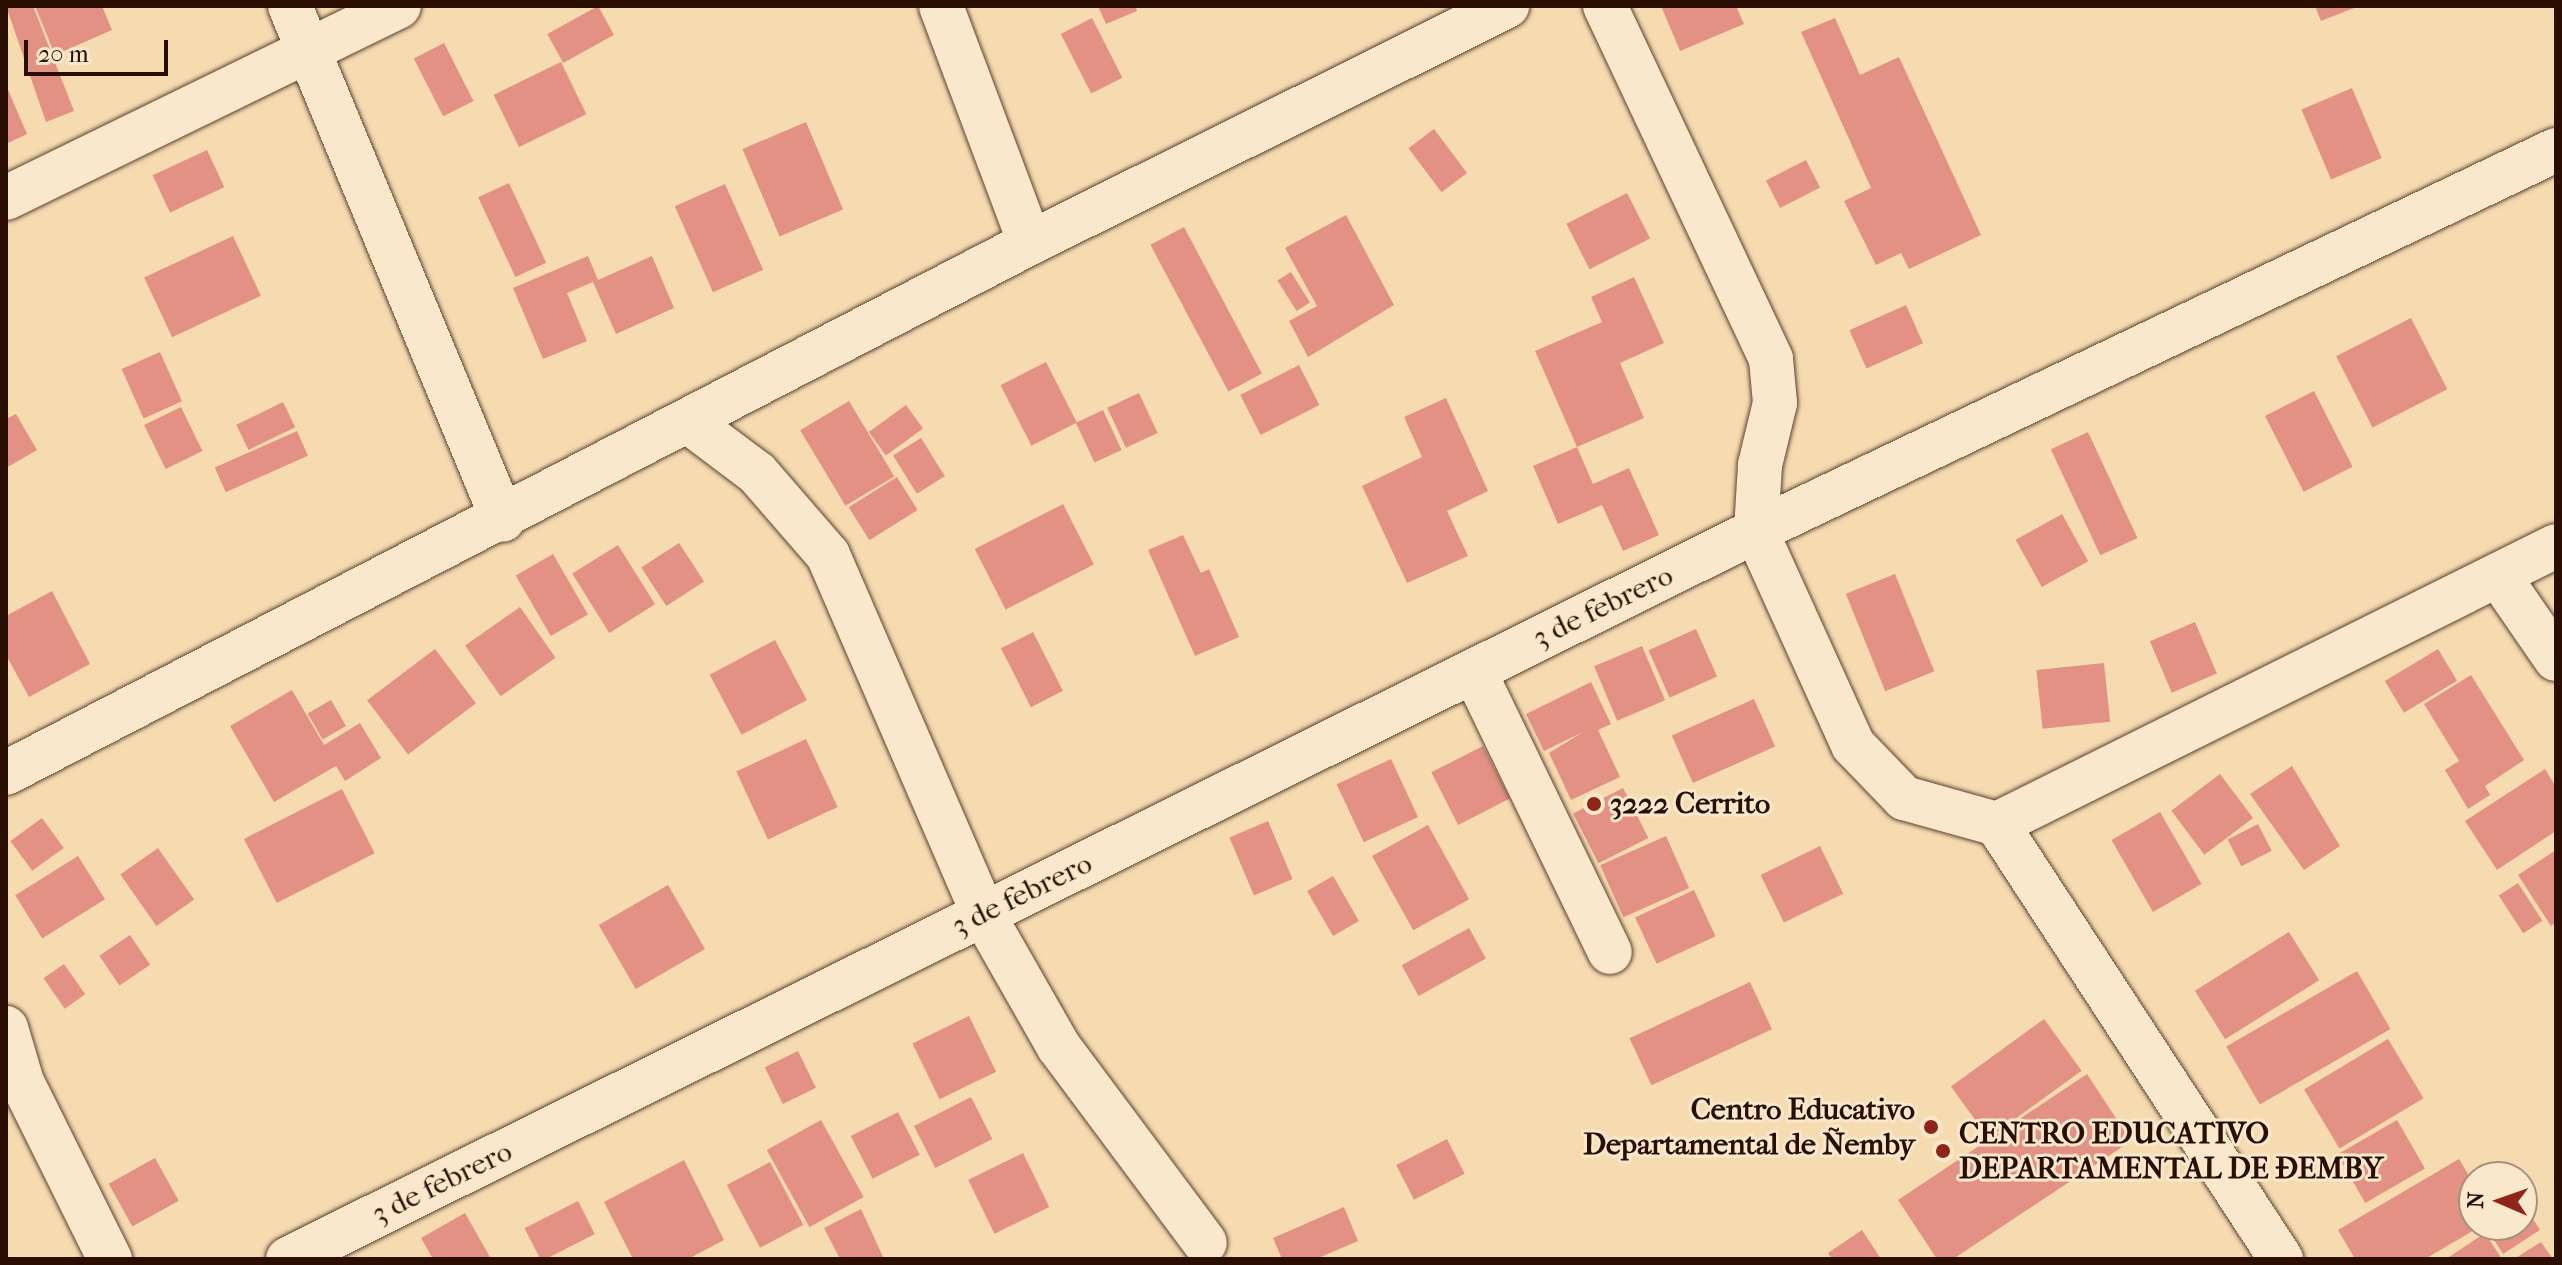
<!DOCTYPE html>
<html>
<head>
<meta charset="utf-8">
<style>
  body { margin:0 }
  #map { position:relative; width:2562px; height:1265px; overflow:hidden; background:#f6dbb1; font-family:"IM FELL French Canon",serif }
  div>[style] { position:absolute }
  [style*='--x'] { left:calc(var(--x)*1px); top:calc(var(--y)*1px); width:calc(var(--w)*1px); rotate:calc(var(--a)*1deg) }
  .building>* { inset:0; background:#e29184; transform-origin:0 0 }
  .roads { filter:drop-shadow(0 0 2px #5e412e) drop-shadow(0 0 2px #5e412e) }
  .minor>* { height:44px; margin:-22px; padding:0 22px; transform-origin:22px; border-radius:22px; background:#f9e8cc }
  .dots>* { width:22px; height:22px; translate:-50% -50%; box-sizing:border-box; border:4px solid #f9e8cc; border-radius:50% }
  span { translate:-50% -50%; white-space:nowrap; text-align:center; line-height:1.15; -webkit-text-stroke:6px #f9e8cc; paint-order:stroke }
  .street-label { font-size:30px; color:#2b0e02 }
  .poi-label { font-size:30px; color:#2b0e02; font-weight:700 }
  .left { translate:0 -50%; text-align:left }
  .right { translate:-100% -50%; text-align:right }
  .frame { position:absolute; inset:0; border:8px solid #2b0e02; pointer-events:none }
  .north { position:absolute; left:2458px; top:1161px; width:80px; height:80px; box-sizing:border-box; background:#f9e8cc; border:2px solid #a7917b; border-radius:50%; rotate:272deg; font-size:22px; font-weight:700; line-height:32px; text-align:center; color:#2b0e02 }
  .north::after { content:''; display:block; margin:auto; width:28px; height:36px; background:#8f2418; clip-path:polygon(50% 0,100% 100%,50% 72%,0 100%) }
  .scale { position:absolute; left:24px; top:40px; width:144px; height:36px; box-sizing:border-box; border:4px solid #2b0e02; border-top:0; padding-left:10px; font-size:24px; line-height:28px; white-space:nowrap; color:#2b0e02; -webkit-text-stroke:6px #f9e8cc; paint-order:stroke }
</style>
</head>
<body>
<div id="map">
  <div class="building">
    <div style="clip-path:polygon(6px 6px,33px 6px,74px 111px,46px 122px)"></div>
    <div style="clip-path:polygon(35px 6px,102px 6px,112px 30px,55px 55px)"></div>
    <div style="left:598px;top:6px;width:33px;height:58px;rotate:61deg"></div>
    <div style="clip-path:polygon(1098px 6px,1135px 6px,1137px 11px,1106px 24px)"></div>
    <div style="clip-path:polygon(1661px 6px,1736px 6px,1744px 24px,1680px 51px)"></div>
    <div style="clip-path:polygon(2315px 6px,2359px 6px,2321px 21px)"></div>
    <div style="left:1092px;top:18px;width:67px;height:35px;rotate:63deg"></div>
    <div style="clip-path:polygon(1835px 18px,1860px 75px,1899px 57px,1981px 235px,1909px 269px,1901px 253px,1876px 265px,1844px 201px,1871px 188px,1801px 32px)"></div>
    <div style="left:444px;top:43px;width:65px;height:34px;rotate:63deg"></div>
    <div style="left:561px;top:62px;width:58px;height:75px;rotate:64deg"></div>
    <div style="clip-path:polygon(6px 85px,27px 134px,6px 144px)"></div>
    <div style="left:2352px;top:88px;width:76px;height:55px;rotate:67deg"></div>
    <div style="left:806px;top:122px;width:95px;height:69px;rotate:67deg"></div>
    <div style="left:1434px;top:129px;width:55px;height:32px;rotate:53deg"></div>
    <div style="left:207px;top:150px;width:41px;height:60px;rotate:65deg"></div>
    <div style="left:1806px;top:160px;width:31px;height:45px;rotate:63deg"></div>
    <div style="left:509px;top:183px;width:88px;height:34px;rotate:65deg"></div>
    <div style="left:725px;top:184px;width:94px;height:55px;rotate:66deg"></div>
    <div style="left:1627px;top:193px;width:51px;height:68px;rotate:63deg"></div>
    <div style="clip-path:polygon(1346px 215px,1394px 305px,1308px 357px,1289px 321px,1317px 306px,1285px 248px)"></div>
    <div style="left:1184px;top:227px;width:166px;height:38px;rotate:62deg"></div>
    <div style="left:233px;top:236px;width:66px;height:98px;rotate:65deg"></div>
    <div style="clip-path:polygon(588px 256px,598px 280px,652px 256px,674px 308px,616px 334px,593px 282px,567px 293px,587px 341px,543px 359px,513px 288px)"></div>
    <div style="left:1291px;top:272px;width:36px;height:16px;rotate:58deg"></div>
    <div style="clip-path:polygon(1634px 277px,1664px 343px,1620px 363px,1644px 418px,1577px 447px,1535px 351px,1602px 322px,1591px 297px)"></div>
    <div style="left:1906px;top:305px;width:42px;height:62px;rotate:66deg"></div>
    <div style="left:2411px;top:318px;width:80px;height:84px;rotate:63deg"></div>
    <div style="left:160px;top:352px;width:54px;height:42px;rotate:66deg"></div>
    <div style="left:1046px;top:362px;width:68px;height:51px;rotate:63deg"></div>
    <div style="left:1299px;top:365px;width:45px;height:66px;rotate:63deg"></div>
    <div style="left:2314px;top:391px;width:85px;height:55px;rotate:63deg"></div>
    <div style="left:1139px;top:393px;width:44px;height:35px;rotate:65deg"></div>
    <div style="clip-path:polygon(1446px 398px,1488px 491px,1447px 511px,1468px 556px,1407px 583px,1362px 486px,1422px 457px,1404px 417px)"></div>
    <div style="left:849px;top:401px;width:88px;height:57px;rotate:59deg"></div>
    <div style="left:283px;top:402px;width:28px;height:52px;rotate:64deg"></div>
    <div style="left:906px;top:405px;width:29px;height:46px;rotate:54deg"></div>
    <div style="left:181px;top:407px;width:49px;height:41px;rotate:64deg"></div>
    <div style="left:1103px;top:410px;width:44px;height:30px;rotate:65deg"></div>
    <div style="clip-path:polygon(16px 414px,37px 450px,6px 468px,6px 419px)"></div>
    <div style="left:297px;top:431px;width:27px;height:90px;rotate:66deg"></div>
    <div style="left:2088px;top:432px;width:117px;height:41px;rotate:65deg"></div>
    <div style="left:921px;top:438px;width:45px;height:33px;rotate:58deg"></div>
    <div style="clip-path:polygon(1577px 447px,1593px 484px,1629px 468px,1659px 535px,1623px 551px,1602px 505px,1558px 524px,1533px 466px)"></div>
    <div style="left:897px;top:477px;width:39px;height:57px;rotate:58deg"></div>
    <div style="left:1063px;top:504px;width:68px;height:99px;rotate:63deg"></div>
    <div style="left:2062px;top:514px;width:54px;height:53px;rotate:61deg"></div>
    <div style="clip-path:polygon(1183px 535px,1201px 573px,1209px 569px,1239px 637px,1195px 656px,1148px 550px)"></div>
    <div style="left:679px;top:543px;width:46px;height:45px;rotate:57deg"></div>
    <div style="left:618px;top:545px;width:70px;height:54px;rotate:58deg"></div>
    <div style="left:553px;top:554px;width:70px;height:43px;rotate:60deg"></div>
    <div style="left:1895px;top:574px;width:105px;height:53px;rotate:68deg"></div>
    <div style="clip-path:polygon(52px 591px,90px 664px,29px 697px,6px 655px,6px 616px)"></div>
    <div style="left:520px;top:607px;width:62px;height:67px;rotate:55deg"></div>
    <div style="left:2195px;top:622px;width:56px;height:49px;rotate:67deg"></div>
    <div style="left:1696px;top:629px;width:52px;height:52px;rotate:66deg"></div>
    <div style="left:1033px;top:632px;width:66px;height:36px;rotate:63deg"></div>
    <div style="left:775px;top:640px;width:68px;height:74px;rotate:62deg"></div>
    <div style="left:1642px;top:646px;width:59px;height:52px;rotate:67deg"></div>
    <div style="left:435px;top:649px;width:68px;height:85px;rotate:53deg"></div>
    <div style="left:2438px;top:649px;width:37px;height:62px;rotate:59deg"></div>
    <div style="left:2104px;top:663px;width:59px;height:68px;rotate:84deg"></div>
    <div style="clip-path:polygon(2471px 675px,2524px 760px,2485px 786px,2490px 795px,2468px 809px,2445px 770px,2459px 761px,2424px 704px)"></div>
    <div style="clip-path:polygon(1591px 682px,1611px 724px,1598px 730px,1620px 777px,1571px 800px,1549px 753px,1583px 732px,1544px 751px,1526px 714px)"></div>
    <div style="clip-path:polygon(292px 690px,324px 745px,360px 723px,381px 758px,345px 781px,336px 766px,274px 802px,230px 726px)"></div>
    <div style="left:1754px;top:699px;width:52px;height:90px;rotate:66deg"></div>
    <div style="left:331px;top:700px;width:30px;height:27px;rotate:60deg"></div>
    <div style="left:806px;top:739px;width:75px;height:77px;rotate:65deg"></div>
    <div style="left:1483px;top:746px;width:59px;height:58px;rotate:63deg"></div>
    <div style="left:1391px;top:759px;width:64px;height:60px;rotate:65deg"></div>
    <div style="clip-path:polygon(2292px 766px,2340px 846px,2304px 870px,2250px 794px)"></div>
    <div style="clip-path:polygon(2545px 769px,2556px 787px,2556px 831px,2497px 870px,2465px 821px)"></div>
    <div style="left:2220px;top:774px;width:55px;height:61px;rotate:53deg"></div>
    <div style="left:1623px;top:788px;width:56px;height:56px;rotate:63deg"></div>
    <div style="left:342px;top:789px;width:72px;height:110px;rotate:63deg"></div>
    <div style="left:2160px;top:812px;width:83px;height:56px;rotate:60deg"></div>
    <div style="left:42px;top:818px;width:37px;height:39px;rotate:54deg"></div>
    <div style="left:1268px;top:821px;width:63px;height:42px;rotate:67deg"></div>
    <div style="left:2258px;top:824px;width:30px;height:34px;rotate:63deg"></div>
    <div style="left:1428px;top:825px;width:85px;height:64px;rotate:61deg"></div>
    <div style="left:1666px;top:836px;width:57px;height:72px;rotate:66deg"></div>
    <div style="left:1820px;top:846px;width:53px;height:66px;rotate:64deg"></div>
    <div style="left:158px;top:848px;width:63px;height:46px;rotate:55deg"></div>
    <div style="clip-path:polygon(2556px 850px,2556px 922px,2551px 926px,2518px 875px)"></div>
    <div style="left:78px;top:856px;width:51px;height:74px;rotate:58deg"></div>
    <div style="left:1333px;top:876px;width:52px;height:30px;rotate:60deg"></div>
    <div style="left:2518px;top:883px;width:45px;height:23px;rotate:57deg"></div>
    <div style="left:668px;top:885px;width:74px;height:80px;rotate:60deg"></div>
    <div style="left:1694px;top:890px;width:51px;height:65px;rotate:65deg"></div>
    <div style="left:1469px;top:928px;width:35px;height:77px;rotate:61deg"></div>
    <div style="left:2289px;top:932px;width:57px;height:111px;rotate:58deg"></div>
    <div style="left:130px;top:935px;width:36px;height:37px;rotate:56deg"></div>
    <div style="left:64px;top:964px;width:37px;height:25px;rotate:55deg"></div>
    <div style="left:2357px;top:971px;width:67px;height:151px;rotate:60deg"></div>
    <div style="left:1750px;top:982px;width:52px;height:133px;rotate:65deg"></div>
    <div style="left:969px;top:1016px;width:62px;height:63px;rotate:64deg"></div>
    <div style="left:2044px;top:1019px;width:64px;height:115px;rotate:54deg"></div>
    <div style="left:2388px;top:1039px;width:69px;height:98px;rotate:59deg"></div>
    <div style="left:798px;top:1051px;width:41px;height:37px;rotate:64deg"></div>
    <div style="clip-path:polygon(2087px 1074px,2131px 1141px,1953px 1259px,1937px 1259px,1898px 1200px)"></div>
    <div style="left:971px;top:1097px;width:47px;height:64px;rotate:63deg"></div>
    <div style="left:898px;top:1112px;width:48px;height:53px;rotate:63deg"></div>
    <div style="left:821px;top:1120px;width:88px;height:62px;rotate:61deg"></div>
    <div style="left:2397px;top:1120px;width:56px;height:69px;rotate:60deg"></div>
    <div style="left:1447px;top:1139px;width:39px;height:57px;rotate:63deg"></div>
    <div style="left:1023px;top:1153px;width:60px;height:61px;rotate:64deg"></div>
    <div style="left:155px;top:1158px;width:49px;height:53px;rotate:61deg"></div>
    <div style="clip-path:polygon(2459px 1159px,2474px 1184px,2474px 1225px,2483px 1225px,2425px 1259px,2355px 1259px,2338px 1230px)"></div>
    <div style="clip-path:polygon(684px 1160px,724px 1240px,688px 1259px,633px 1259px,604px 1202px)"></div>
    <div style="left:770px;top:1162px;width:71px;height:49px;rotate:62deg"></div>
    <div style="left:578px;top:1201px;width:37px;height:60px;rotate:63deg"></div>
    <div style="clip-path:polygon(2522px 1202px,2540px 1230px,2503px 1254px,2486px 1227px,2522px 1225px)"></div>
    <div style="clip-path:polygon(1344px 1207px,1358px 1241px,1316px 1259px,1282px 1259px,1273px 1238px)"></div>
    <div style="clip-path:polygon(861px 1209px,884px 1259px,840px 1259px,824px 1228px)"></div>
    <div style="clip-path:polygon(465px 1213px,491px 1259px,433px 1259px,421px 1238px)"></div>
    <div style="clip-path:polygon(1862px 1230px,1881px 1259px,1832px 1259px,1828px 1253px)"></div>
    <div style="clip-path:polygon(2485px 1233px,2502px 1259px,2446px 1259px)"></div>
    <div style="clip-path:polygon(2541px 1242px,2553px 1259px,2514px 1259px)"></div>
  </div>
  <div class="roads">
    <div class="minor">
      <div style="--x:290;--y:6;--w:556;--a:67.49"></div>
      <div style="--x:941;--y:6;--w:253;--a:69.4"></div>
      <div style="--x:1605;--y:6;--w:390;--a:64.8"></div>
      <div style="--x:1771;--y:359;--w:44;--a:84.8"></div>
      <div style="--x:1775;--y:403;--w:64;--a:103.6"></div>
      <div style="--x:1760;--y:465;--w:66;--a:93.5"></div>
      <div style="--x:1756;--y:531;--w:235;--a:65.6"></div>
      <div style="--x:1853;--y:745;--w:74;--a:46.1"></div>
      <div style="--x:1904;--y:798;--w:97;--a:15.6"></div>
      <div style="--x:1997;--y:824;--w:520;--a:56.86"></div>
      <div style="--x:6;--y:198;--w:437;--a:-26"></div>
      <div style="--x:689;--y:422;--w:85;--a:36.9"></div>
      <div style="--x:757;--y:473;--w:108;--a:49.1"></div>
      <div style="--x:828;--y:555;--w:391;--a:66.6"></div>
      <div style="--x:983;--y:914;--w:153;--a:60.3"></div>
      <div style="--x:1059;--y:1047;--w:244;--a:53.3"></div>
      <div style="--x:2498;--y:575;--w:102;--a:55.4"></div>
      <div style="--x:1474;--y:671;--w:312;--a:64.2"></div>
      <div style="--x:6;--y:773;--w:1153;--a:-27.37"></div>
      <div style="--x:1030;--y:243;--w:533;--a:-26.42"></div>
      <div style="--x:1997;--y:824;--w:624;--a:-26.44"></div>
      <div style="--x:6;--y:1028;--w:56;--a:73.5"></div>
      <div style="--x:22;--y:1082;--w:198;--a:63.6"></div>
      <div style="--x:288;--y:1259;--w:1639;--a:-26.38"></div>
      <div style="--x:1756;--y:531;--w:886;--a:-25.47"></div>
    </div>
  </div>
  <div class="dots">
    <div style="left:1594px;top:804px;background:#8f2418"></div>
    <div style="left:1931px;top:1127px;background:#8f2418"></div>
    <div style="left:1943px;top:1151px;background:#8f2418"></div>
  </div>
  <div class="street-label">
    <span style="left:1603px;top:607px;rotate:-26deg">3 de febrero</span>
    <span style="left:1022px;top:895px;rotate:-26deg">3 de febrero</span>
    <span style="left:442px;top:1183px;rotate:-26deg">3 de febrero</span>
  </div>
  <div class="poi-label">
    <span class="left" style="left:1610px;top:804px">3222 Cerrito</span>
    <span class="right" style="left:1915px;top:1127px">Centro Educativo<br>Departamental de Ñemby</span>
    <span class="left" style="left:1959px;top:1151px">CENTRO EDUCATIVO<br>DEPARTAMENTAL DE ÐEMBY</span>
  </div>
  <div class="frame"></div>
  <div class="north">N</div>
  <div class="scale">20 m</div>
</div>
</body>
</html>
